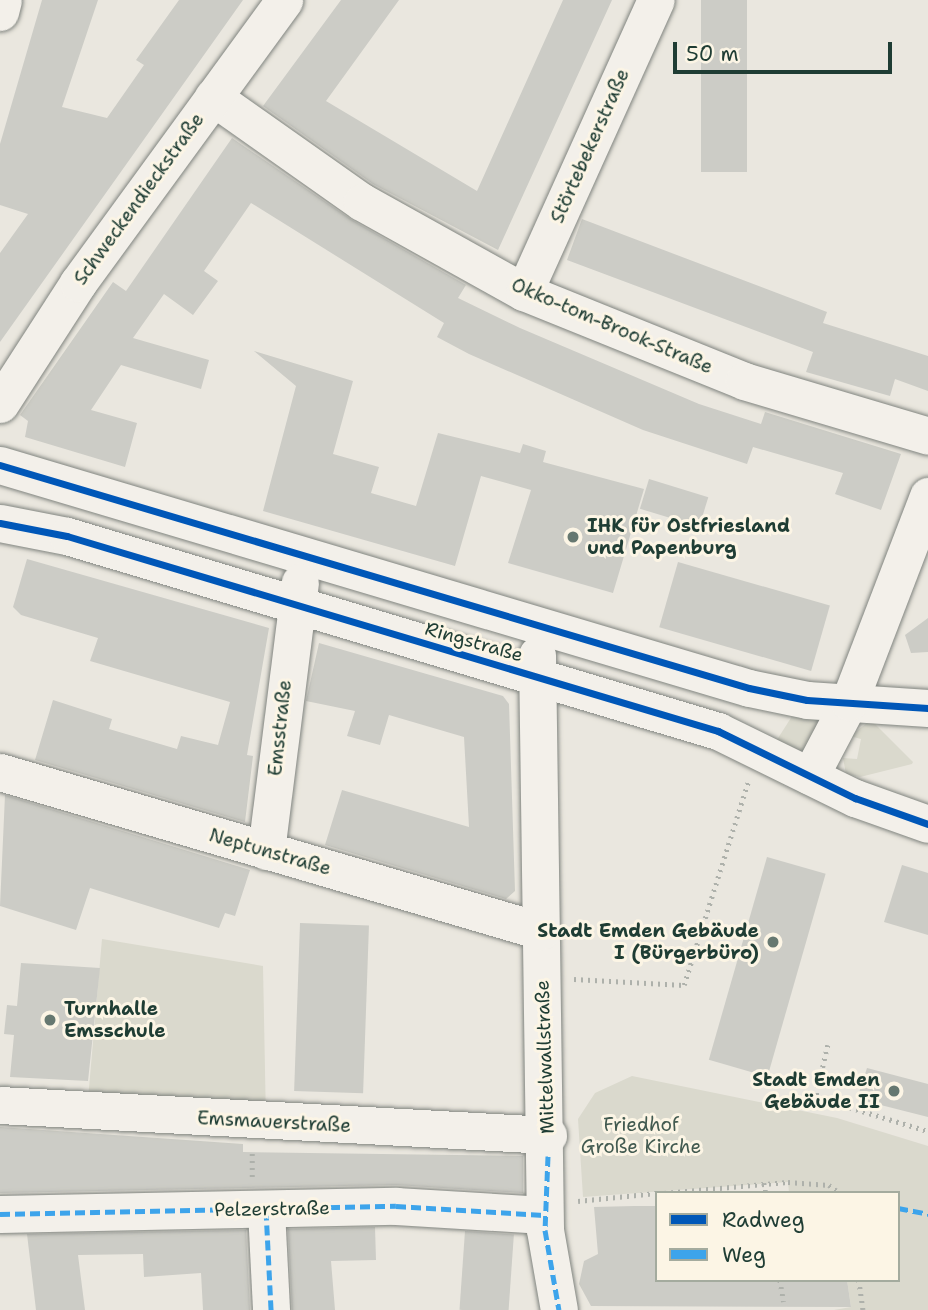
<!DOCTYPE html>
<html>
<head>
<meta charset="utf-8">
<style>
  body { margin:0 }
  #map { position:relative; width:928px; height:1310px; overflow:hidden; background:#eae7df; font-family:"Shantell Sans",sans-serif }
  div>[style] { position:absolute }
  [style*='--x'] { left:calc(var(--x)*1px); top:calc(var(--y)*1px); width:calc(var(--w)*1px); rotate:calc(var(--a)*1deg) }
  .green>* { inset:0; background:#dad9cd }
  .building>* { inset:0; background:#ccccc6; transform-origin:0 0 }
  .path>* { height:4.5px; margin-top:-2.25px; transform-origin:0; background:repeating-linear-gradient(90deg,#aeb1ab 0 2px,transparent 0 7px) }
  .roads { filter:drop-shadow(0 0 2px #80847f) drop-shadow(0 0 2px #80847f) }
  .minor>* { height:37px; margin:-18.5px; padding:0 18.5px; transform-origin:18.5px; border-radius:18.5px; background:#f3f0ea }
  .quiet>* { height:5px; margin-top:-2.5px; transform-origin:0; background:repeating-linear-gradient(90deg,#3da4eb 0 10px,transparent 0 15px) }
  .cycleway>* { height:7px; margin:-3.5px; padding:0 3.5px; transform-origin:3.5px; border-radius:3.5px; background:#0057b8 }
  .dots>* { width:19px; height:19px; translate:-50% -50%; box-sizing:border-box; border:4px solid #fcf5e5; border-radius:50% }
  span { translate:-50% -50%; white-space:nowrap; text-align:center; line-height:1.15; -webkit-text-stroke:6px #fcf5e5; paint-order:stroke }
  .street-label { font-size:19px; color:#1f3d34 }
  .poi-label { font-size:19px; color:#1f3d34; font-weight:700 }
  .left { translate:0 -50%; text-align:left }
  .right { translate:-100% -50%; text-align:right }
  .park-label { font-size:19px; color:#425a50 }
  .legend { position:absolute; left:655px; top:1191px; width:245px; height:91px; box-sizing:border-box; background:#fcf5e5; border:2px solid #a4ab9e; margin:0; padding:9px 12px; list-style:none; font-size:21px; color:#1f3d34 }
  .legend li { display:flex; align-items:center; gap:14px; height:35px }
  .legend b { width:35px; border:2px solid #a4ab9e }
  .scale { position:absolute; left:673px; top:42px; width:219px; height:32px; box-sizing:border-box; border:4px solid #1f3d34; border-top:0; padding-left:9px; font-size:21px; line-height:24px; white-space:nowrap; color:#1f3d34; -webkit-text-stroke:5px #fcf5e5; paint-order:stroke }
</style>
</head>
<body>
<div id="map">
  <div class="green">
    <div style="clip-path:polygon(796px 710px,815px 713px,821px 726px,809px 754px,773px 746px)"></div>
    <div style="clip-path:polygon(871px 720px,913px 762px,912px 764px,860px 777px,846px 774px,843px 758px,857px 759px,861px 739px,850px 736px)"></div>
    <div style="clip-path:polygon(102px 939px,263px 966px,266px 1122px,87px 1111px)"></div>
    <div style="clip-path:polygon(632px 1076px,837px 1118px,928px 1146px,928px 1310px,834px 1310px,851px 1307px,847px 1280px,898px 1280px,898px 1193px,789px 1193px,788px 1182px,583px 1197px,578px 1119px,595px 1093px)"></div>
  </div>
  <div class="building">
    <div style="clip-path:polygon(42px 0,98px 0,62px 107px,107px 118px,144px 65px,136px 60px,179px 0,243px 0,0 342px,0 253px,28px 214px,0 205px,0 144px)"></div>
    <div style="clip-path:polygon(341px 0,399px 0,326px 101px,477px 191px,563px 0,612px 0,498px 250px,373px 184px,263px 106px)"></div>
    <div style="left:701px;top:0;width:46px;height:172px"></div>
    <div style="clip-path:polygon(232px 138px,352px 220px,466px 285px,458px 298px,520px 328px,699px 404px,761px 424px,765px 412px,901px 454px,881px 510px,835px 494px,843px 473px,753px 447px,747px 464px,643px 430px,469px 354px,437px 337px,444px 323px,251px 203px,204px 271px,218px 281px,193px 315px,164px 294px,133px 338px,209px 360px,201px 389px,121px 365px,91px 410px,137px 423px,125px 467px,25px 437px,28px 421px,20px 415px,113px 282px,126px 291px)"></div>
    <div style="clip-path:polygon(582px 219px,827px 312px,823px 323px,928px 356px,928px 391px,895px 379px,890px 396px,806px 372px,813px 352px,567px 260px)"></div>
    <div style="clip-path:polygon(254px 351px,353px 381px,333px 454px,379px 467px,371px 493px,416px 506px,438px 433px,520px 453px,523px 444px,546px 451px,543px 462px,644px 489px,613px 593px,508px 563px,531px 490px,481px 476px,455px 566px,263px 511px,296px 386px)"></div>
    <div style="left:649px;top:479px;width:62px;height:31px;rotate:17deg"></div>
    <div style="clip-path:polygon(27px 559px,269px 628px,247px 755px,253px 756px,245px 822px,35px 760px,53px 700px,112px 719px,109px 729px,177px 749px,181px 736px,218px 745px,230px 702px,90px 661px,98px 638px,21px 615px,13px 607px)"></div>
    <div style="left:678px;top:562px;width:158px;height:68px;rotate:16deg"></div>
    <div style="clip-path:polygon(928px 618px,928px 652px,911px 653px,905px 635px)"></div>
    <div style="clip-path:polygon(319px 643px,503px 696px,509px 704px,515px 891px,506px 899px,325px 845px,342px 790px,469px 827px,464px 737px,389px 715px,380px 745px,347px 736px,355px 711px,306px 701px)"></div>
    <div style="clip-path:polygon(5px 795px,250px 870px,235px 916px,225px 913px,219px 928px,90px 888px,76px 930px,0 906px)"></div>
    <div style="left:767px;top:857px;width:61px;height:211px;rotate:16deg"></div>
    <div style="clip-path:polygon(902px 865px,928px 873px,928px 935px,884px 922px)"></div>
    <div style="left:300px;top:923px;width:69px;height:168px;rotate:2deg"></div>
    <div style="clip-path:polygon(21px 963px,100px 968px,88px 1081px,10px 1077px,14px 1035px,4px 1034px,7px 1005px,17px 1006px)"></div>
    <div style="clip-path:polygon(867px 1068px,928px 1084px,928px 1117px,857px 1099px)"></div>
    <div style="clip-path:polygon(0 1127px,243px 1144px,243px 1152px,523px 1156px,523px 1193px,396px 1185px,0 1193px)"></div>
    <div style="clip-path:polygon(634px 1206px,657px 1206px,657px 1280px,847px 1280px,851px 1307px,591px 1306px,579px 1284px,584px 1261px,598px 1254px,594px 1207px)"></div>
    <div style="clip-path:polygon(375px 1227px,376px 1260px,331px 1261px,335px 1310px,292px 1310px,288px 1229px)"></div>
    <div style="clip-path:polygon(246px 1230px,250px 1310px,203px 1310px,201px 1273px,144px 1277px,143px 1254px,78px 1255px,85px 1310px,36px 1310px,27px 1234px)"></div>
    <div style="left:465px;top:1231px;width:49px;height:79px;rotate:4deg"></div>
  </div>
  <div class="path">
    <div style="--x:574;--y:979;--w:110;--a:3.1"></div>
    <div style="--x:684;--y:985;--w:213;--a:-72.5"></div>
    <div style="--x:828;--y:1045;--w:53;--a:103"></div>
    <div style="--x:816;--y:1097;--w:117;--a:16.9"></div>
    <div style="--x:252;--y:1177;--w:26;--a:-90"></div>
    <div style="--x:764;--y:1183;--w:10;--a:79"></div>
    <div style="--x:664;--y:1193;--w:124;--a:-5.1"></div>
    <div style="--x:788;--y:1182;--w:41;--a:4.2"></div>
    <div style="--x:829;--y:1185;--w:14;--a:36"></div>
    <div style="--x:578;--y:1201;--w:79;--a:-5.8"></div>
    <div style="--x:780;--y:1280;--w:22;--a:80"></div>
    <div style="--x:859;--y:1280;--w:30;--a:82"></div>
  </div>
  <div class="roads">
    <div class="minor">
      <div style="--x:0;--y:12;--w:12;--a:-76"></div>
      <div style="--x:213;--y:97;--w:182;--a:35.2"></div>
      <div style="--x:362;--y:202;--w:185;--a:29.1"></div>
      <div style="--x:524;--y:292;--w:237;--a:22"></div>
      <div style="--x:744;--y:381;--w:192;--a:16.6"></div>
      <div style="--x:524;--y:292;--w:320;--a:-65.7"></div>
      <div style="--x:0;--y:404;--w:144;--a:-57.2"></div>
      <div style="--x:78;--y:283;--w:350;--a:-53.9"></div>
      <div style="--x:0;--y:465;--w:781;--a:16.58"></div>
      <div style="--x:749;--y:688;--w:59;--a:11.7"></div>
      <div style="--x:807;--y:700;--w:121;--a:3.8"></div>
      <div style="--x:0;--y:523;--w:68;--a:11"></div>
      <div style="--x:67;--y:536;--w:680;--a:16.68"></div>
      <div style="--x:718;--y:731;--w:153;--a:26.1"></div>
      <div style="--x:855;--y:798;--w:77;--a:19.6"></div>
      <div style="--x:537;--y:655;--w:575;--a:89.2"></div>
      <div style="--x:545;--y:1230;--w:81;--a:80.1"></div>
      <div style="--x:0;--y:772;--w:564;--a:16.38"></div>
      <div style="--x:810;--y:776;--w:84;--a:-62.2"></div>
      <div style="--x:849;--y:702;--w:221;--a:-69"></div>
      <div style="--x:266;--y:851;--w:271;--a:-82.8"></div>
      <div style="--x:0;--y:1105;--w:549;--a:3.13"></div>
      <div style="--x:266;--y:1210;--w:100;--a:87.1"></div>
      <div style="--x:0;--y:1214;--w:396;--a:-1.2"></div>
      <div style="--x:396;--y:1206;--w:148;--a:3.5"></div>
    </div>
  </div>
  <div class="quiet">
    <div style="--x:548;--y:1156;--w:74;--a:92.3"></div>
    <div style="--x:545;--y:1230;--w:81;--a:80.1"></div>
    <div style="--x:898;--y:1208;--w:31;--a:11"></div>
    <div style="--x:266;--y:1210;--w:100;--a:87.1"></div>
    <div style="--x:0;--y:1214;--w:396;--a:-1.2"></div>
    <div style="--x:396;--y:1206;--w:148;--a:3.5"></div>
  </div>
  <div class="cycleway">
    <div style="--x:0;--y:465;--w:781;--a:16.58"></div>
    <div style="--x:749;--y:688;--w:59;--a:11.7"></div>
    <div style="--x:807;--y:700;--w:121;--a:3.8"></div>
    <div style="--x:0;--y:523;--w:68;--a:11"></div>
    <div style="--x:67;--y:536;--w:680;--a:16.68"></div>
    <div style="--x:718;--y:731;--w:153;--a:26.1"></div>
    <div style="--x:855;--y:798;--w:77;--a:19.6"></div>
  </div>
  <div class="dots">
    <div style="left:573px;top:537px;background:#667870"></div>
    <div style="left:773px;top:942px;background:#667870"></div>
    <div style="left:50px;top:1020px;background:#667870"></div>
    <div style="left:894px;top:1091px;background:#667870"></div>
  </div>
  <div class="street-label">
    <span style="left:590px;top:146px;rotate:-66deg">Störtebekerstraße</span>
    <span style="left:139px;top:199px;rotate:-54deg">Schweckendieckstraße</span>
    <span style="left:612px;top:326px;rotate:23deg">Okko-tom-Brook-Straße</span>
    <span style="left:474px;top:642px;rotate:16deg">Ringstraße</span>
    <span style="left:280px;top:728px;rotate:-84deg">Emsstraße</span>
    <span style="left:270px;top:852px;rotate:16deg">Neptunstraße</span>
    <span style="left:545px;top:1057px;rotate:-92deg">Mittelwallstraße</span>
    <span style="left:274px;top:1122px;rotate:3deg">Emsmauerstraße</span>
    <span style="left:272px;top:1209px;rotate:-1deg">Pelzerstraße</span>
  </div>
  <div class="poi-label">
    <span class="left" style="left:587px;top:537px">IHK für Ostfriesland<br>und Papenburg</span>
    <span class="right" style="left:759px;top:942px">Stadt Emden Gebäude<br>I (Bürgerbüro)</span>
    <span class="left" style="left:64px;top:1020px">Turnhalle<br>Emsschule</span>
    <span class="right" style="left:880px;top:1091px">Stadt Emden<br>Gebäude II</span>
  </div>
  <div class="park-label">
    <span style="left:641px;top:1136px">Friedhof<br>Große Kirche</span>
  </div>
  <ul class="legend">
  <li><b style="height:9px;background:#0057b8"></b>Radweg</li>
  <li><b style="height:9px;background:#3da4eb"></b>Weg</li>
  </ul>
  <div class="scale">50 m</div>
</div>
</body>
</html>
